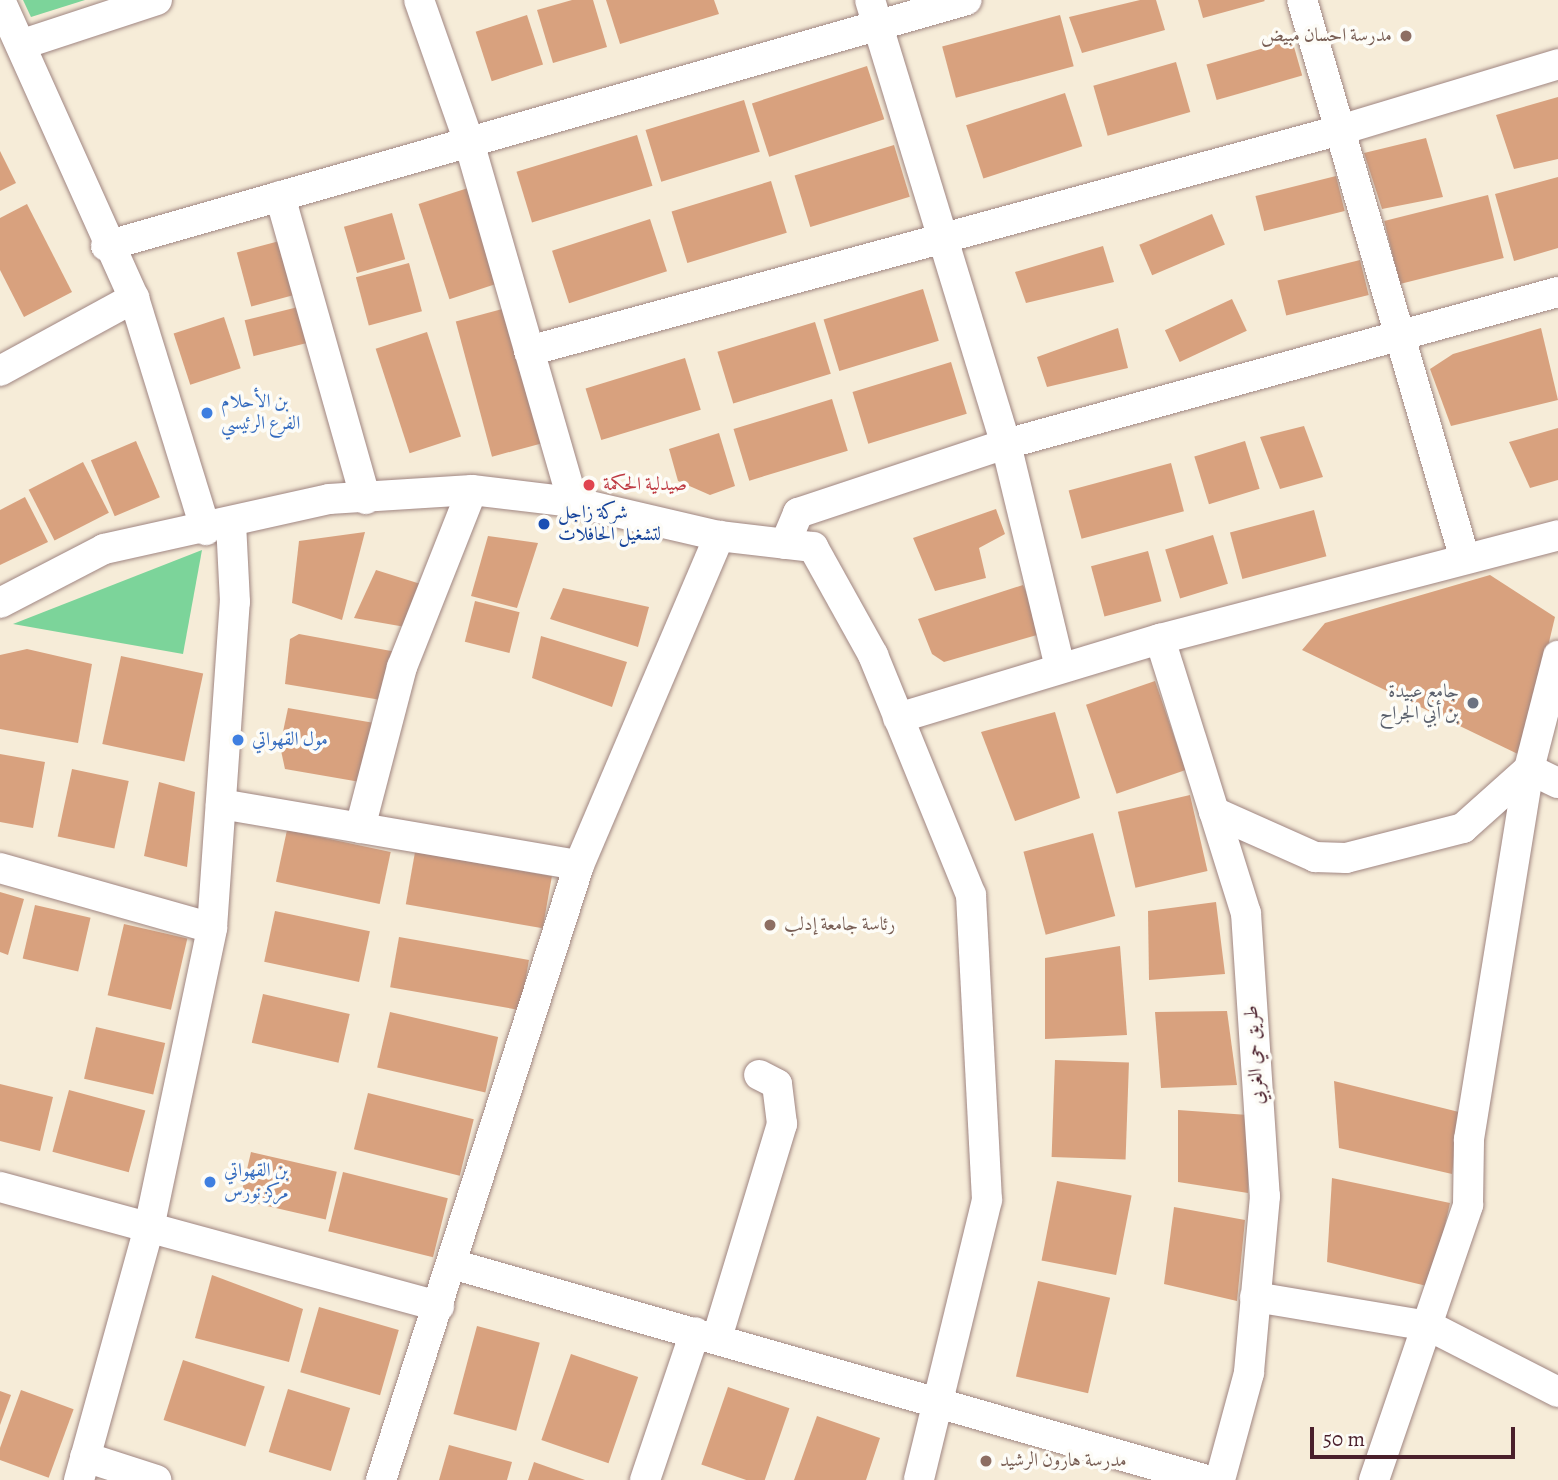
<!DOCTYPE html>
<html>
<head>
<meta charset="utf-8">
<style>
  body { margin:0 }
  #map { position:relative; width:1558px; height:1480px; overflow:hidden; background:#f6ecd8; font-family:Alegreya,Amiri,serif }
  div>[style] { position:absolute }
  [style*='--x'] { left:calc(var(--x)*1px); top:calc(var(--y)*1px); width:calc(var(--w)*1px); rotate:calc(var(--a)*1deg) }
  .green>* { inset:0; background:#7cd49a }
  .building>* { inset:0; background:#d8a17e; transform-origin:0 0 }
  .roads { filter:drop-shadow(0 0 2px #a08682) drop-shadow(0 0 2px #a08682) }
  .minor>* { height:30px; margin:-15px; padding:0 15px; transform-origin:15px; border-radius:15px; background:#fff }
  .dots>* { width:19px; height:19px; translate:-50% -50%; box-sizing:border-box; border:4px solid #fdfcf7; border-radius:50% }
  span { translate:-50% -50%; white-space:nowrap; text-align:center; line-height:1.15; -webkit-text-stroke:7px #fdfcf7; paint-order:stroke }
  .education-label { font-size:19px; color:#785e54 }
  .right { translate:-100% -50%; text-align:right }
  .left { translate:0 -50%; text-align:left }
  .shop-label { font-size:19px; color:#366cbe }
  .health-label { font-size:19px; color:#be3a42 }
  .transit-label { font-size:19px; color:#164399 }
  .worship-label { font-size:19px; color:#5b616d }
  .street-label { font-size:19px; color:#4a1f2b }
  .scale { position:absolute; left:1310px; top:1427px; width:205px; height:32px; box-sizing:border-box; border:4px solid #4a1f2b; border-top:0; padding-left:9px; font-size:21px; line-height:24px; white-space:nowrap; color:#4a1f2b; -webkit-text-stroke:5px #fdfcf7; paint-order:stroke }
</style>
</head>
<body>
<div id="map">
  <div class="green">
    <div style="clip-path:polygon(23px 0,85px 0,31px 17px)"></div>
    <div style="clip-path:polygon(202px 550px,183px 654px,13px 624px)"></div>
  </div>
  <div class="building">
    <div style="clip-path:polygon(572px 0,593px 0,607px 47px,553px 63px,537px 10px)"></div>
    <div style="clip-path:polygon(606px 0,714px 0,719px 14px,620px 44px)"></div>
    <div style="clip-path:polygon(1140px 0,1156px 0,1165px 30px,1082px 53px,1069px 17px)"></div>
    <div style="clip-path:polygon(1198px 0,1264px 0,1265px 1px,1203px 18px)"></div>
    <div style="left:527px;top:15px;width:52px;height:54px;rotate:72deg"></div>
    <div style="left:1060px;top:15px;width:53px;height:122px;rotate:75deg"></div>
    <div style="left:1292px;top:40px;width:37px;height:89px;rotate:74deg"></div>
    <div style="left:1176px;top:62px;width:52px;height:86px;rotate:74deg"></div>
    <div style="left:867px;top:66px;width:56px;height:121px;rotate:72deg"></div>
    <div style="left:1065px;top:93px;width:56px;height:104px;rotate:72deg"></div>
    <div style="clip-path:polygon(1558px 97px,1558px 159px,1514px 169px,1496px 115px)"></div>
    <div style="left:744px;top:100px;width:54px;height:103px;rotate:73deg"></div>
    <div style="left:637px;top:135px;width:53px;height:126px;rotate:73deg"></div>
    <div style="clip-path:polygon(1426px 138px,1443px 197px,1382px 209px,1364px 153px)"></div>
    <div style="left:894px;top:145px;width:54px;height:104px;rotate:73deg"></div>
    <div style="clip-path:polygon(0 151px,16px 183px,0 191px)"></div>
    <div style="left:1336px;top:176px;width:36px;height:83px;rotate:76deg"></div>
    <div style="clip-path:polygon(1558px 177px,1558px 248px,1514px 261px,1495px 194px)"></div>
    <div style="left:771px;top:181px;width:54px;height:104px;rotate:73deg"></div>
    <div style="left:468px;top:188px;width:100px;height:52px;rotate:72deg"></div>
    <div style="left:1488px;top:195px;width:65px;height:107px;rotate:76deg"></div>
    <div style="clip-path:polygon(27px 204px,72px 292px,24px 317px,0 270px,0 218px)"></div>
    <div style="left:392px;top:213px;width:48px;height:50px;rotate:74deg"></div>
    <div style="left:1212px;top:214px;width:33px;height:79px;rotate:67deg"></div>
    <div style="left:650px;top:219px;width:55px;height:103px;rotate:72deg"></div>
    <div style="left:287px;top:239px;width:56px;height:52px;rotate:75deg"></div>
    <div style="clip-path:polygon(1103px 246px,1114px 282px,1026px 303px,1015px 272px)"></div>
    <div style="left:1360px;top:260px;width:36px;height:85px;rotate:76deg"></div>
    <div style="left:409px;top:263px;width:50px;height:55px;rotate:75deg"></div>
    <div style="left:923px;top:289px;width:54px;height:104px;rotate:73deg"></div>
    <div style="left:1232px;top:299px;width:35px;height:74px;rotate:65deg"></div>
    <div style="left:298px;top:307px;width:37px;height:55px;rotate:76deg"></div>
    <div style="left:506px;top:308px;width:140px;height:52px;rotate:75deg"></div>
    <div style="left:224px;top:317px;width:54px;height:53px;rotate:72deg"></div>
    <div style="left:815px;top:322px;width:54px;height:102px;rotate:73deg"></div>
    <div style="clip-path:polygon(1118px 328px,1128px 368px,1047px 387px,1037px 357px)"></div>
    <div style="clip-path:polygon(1541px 328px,1558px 400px,1451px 426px,1430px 369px,1453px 354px)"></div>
    <div style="left:427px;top:332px;width:110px;height:54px;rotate:72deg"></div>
    <div style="left:685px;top:358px;width:54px;height:104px;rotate:73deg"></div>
    <div style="left:951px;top:362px;width:54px;height:103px;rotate:73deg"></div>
    <div style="left:832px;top:399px;width:54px;height:103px;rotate:73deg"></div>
    <div style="clip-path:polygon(1304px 426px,1323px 477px,1280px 489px,1260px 437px)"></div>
    <div style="clip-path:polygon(1558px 428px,1558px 480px,1530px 488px,1509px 442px)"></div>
    <div style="clip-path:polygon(719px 433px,735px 486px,710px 495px,678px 481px,669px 449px)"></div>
    <div style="left:136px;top:441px;width:61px;height:49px;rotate:67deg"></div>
    <div style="left:1245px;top:441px;width:50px;height:53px;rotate:73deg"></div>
    <div style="left:83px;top:462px;width:57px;height:61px;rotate:63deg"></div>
    <div style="left:1171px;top:463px;width:50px;height:106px;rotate:75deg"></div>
    <div style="clip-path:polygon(25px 497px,48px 542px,0 565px,0 510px)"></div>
    <div style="clip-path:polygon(996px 509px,1005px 534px,979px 548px,986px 578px,935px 591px,913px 538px)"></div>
    <div style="left:1314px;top:510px;width:48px;height:87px;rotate:75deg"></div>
    <div style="clip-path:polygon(365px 532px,342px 620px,292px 603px,299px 541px)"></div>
    <div style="left:1213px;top:535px;width:51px;height:50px;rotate:73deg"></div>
    <div style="clip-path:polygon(488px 536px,538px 543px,517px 608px,471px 596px)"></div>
    <div style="left:1148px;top:551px;width:52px;height:59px;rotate:75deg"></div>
    <div style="clip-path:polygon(376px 570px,427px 586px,411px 628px,354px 618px)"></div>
    <div style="clip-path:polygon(1490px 575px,1555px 617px,1522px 756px,1302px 650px,1325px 623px)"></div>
    <div style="clip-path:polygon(1023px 585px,1044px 633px,944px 662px,932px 654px,918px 619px)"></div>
    <div style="clip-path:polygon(563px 588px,649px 607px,638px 647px,550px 619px)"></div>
    <div style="left:475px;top:601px;width:46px;height:42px;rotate:14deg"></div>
    <div style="clip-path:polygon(299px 634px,402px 653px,387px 701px,285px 684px,290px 639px)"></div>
    <div style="clip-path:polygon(541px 636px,627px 662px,612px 707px,532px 678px)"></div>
    <div style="clip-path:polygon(27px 649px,92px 664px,78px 743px,0 729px,0 655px)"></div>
    <div style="left:121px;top:656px;width:84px;height:90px;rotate:12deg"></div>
    <div style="left:1155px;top:681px;width:94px;height:73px;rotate:71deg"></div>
    <div style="clip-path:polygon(288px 708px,380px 724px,366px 783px,285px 769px,280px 746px)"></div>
    <div style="clip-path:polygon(1055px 712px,1080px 798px,1015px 821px,981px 732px)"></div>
    <div style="clip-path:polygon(0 754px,45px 762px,33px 828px,0 822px)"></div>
    <div style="left:72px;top:769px;width:58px;height:69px;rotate:12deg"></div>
    <div style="clip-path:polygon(159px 782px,195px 792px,187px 867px,144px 856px)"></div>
    <div style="left:1190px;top:795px;width:78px;height:74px;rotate:77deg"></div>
    <div style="left:287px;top:830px;width:106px;height:53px;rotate:12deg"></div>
    <div style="left:1093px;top:833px;width:86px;height:72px;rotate:75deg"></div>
    <div style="left:415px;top:852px;width:139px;height:53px;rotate:10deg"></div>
    <div style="clip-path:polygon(0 892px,24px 899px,8px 955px,0 952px)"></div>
    <div style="clip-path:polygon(1216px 902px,1225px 974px,1149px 980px,1148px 911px)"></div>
    <div style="left:35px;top:905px;width:57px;height:55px;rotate:13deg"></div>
    <div style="left:275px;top:911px;width:97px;height:52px;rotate:12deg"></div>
    <div style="left:124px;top:924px;width:65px;height:73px;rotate:13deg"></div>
    <div style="left:399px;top:937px;width:132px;height:51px;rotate:10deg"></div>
    <div style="clip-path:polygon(1120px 946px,1127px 1035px,1045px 1039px,1045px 958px)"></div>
    <div style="left:263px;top:994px;width:89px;height:50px;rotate:13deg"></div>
    <div style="clip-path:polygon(1227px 1011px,1237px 1085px,1161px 1088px,1155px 1012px)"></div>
    <div style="left:390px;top:1012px;width:111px;height:57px;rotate:13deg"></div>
    <div style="left:96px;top:1027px;width:71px;height:53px;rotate:13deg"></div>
    <div style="left:1055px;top:1060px;width:74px;height:97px;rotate:2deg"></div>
    <div style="clip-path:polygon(1334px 1081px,1459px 1112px,1452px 1174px,1339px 1148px)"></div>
    <div style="clip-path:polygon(0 1084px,53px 1097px,40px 1151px,0 1141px)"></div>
    <div style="left:69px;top:1090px;width:79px;height:64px;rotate:15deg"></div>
    <div style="left:368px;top:1093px;width:109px;height:58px;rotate:14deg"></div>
    <div style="clip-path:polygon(1178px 1110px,1248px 1115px,1248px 1193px,1178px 1182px)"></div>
    <div style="left:251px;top:1152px;width:88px;height:49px;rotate:13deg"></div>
    <div style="left:343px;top:1172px;width:108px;height:61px;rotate:14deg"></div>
    <div style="clip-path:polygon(1332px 1178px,1450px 1203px,1431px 1287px,1327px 1262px)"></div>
    <div style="left:1057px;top:1181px;width:76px;height:81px;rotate:11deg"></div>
    <div style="clip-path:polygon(1174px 1207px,1245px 1220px,1237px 1301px,1164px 1284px)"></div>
    <div style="clip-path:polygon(212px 1275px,303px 1309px,289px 1362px,195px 1338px)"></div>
    <div style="left:1038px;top:1281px;width:74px;height:98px;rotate:13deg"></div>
    <div style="left:319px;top:1307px;width:83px;height:68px;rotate:16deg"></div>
    <div style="left:477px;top:1326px;width:65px;height:91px;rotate:15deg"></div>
    <div style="left:571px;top:1354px;width:71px;height:91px;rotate:19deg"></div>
    <div style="left:183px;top:1360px;width:86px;height:63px;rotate:18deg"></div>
    <div style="left:728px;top:1387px;width:65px;height:82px;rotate:19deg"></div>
    <div style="left:288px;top:1389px;width:65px;height:66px;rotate:17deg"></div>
    <div style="left:21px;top:1390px;width:56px;height:73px;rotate:20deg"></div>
    <div style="clip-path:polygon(0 1391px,11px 1395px,0 1425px)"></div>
    <div style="clip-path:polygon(817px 1416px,880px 1438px,866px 1480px,794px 1480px)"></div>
    <div style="clip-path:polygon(449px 1445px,512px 1462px,507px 1480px,439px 1480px)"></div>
    <div style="clip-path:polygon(534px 1462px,585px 1480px,528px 1480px)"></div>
  </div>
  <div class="roads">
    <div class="minor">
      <div style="--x:0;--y:0;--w:327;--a:65.8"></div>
      <div style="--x:134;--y:298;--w:243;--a:72.8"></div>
      <div style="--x:419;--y:0;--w:151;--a:70.6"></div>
      <div style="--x:469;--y:142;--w:375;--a:73.9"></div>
      <div style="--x:870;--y:0;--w:464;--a:73"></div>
      <div style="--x:1006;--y:444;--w:229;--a:76.4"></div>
      <div style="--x:1302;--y:0;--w:579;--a:73.76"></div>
      <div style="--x:23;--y:44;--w:141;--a:-18.2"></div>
      <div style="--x:280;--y:196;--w:315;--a:74.2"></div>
      <div style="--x:106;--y:246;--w:895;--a:-15.95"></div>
      <div style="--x:529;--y:351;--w:841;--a:-15.24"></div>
      <div style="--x:1340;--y:130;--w:228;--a:-16.8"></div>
      <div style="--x:0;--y:371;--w:153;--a:-28.6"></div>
      <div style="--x:785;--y:544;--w:34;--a:-67"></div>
      <div style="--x:798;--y:513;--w:219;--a:-18.4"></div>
      <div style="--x:1006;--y:444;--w:573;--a:-15.4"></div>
      <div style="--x:0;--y:603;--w:117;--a:-27.4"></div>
      <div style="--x:104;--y:549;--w:230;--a:-12.5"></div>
      <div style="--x:329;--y:499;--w:143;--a:-3.6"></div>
      <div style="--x:472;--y:490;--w:102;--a:6.8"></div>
      <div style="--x:573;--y:502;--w:150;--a:13.1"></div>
      <div style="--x:719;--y:536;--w:95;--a:6.7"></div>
      <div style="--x:813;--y:547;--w:124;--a:60.9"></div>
      <div style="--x:873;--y:655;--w:259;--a:67.8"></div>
      <div style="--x:971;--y:895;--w:305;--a:87"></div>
      <div style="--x:987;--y:1200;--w:288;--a:103.7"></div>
      <div style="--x:1160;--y:639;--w:287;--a:72.6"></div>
      <div style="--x:1246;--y:913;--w:284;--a:86.2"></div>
      <div style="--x:1265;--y:1196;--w:178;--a:95.2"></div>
      <div style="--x:1249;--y:1373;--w:111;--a:105.2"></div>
      <div style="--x:898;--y:718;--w:274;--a:-16.8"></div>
      <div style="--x:1160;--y:639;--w:411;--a:-14.6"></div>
      <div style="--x:221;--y:804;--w:363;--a:9.7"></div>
      <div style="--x:1214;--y:812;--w:111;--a:24"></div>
      <div style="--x:1315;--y:857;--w:31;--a:2"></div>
      <div style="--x:1346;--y:858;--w:121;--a:-14.4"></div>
      <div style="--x:1463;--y:828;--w:89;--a:-41.8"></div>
      <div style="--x:1529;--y:769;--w:32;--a:26"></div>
      <div style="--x:360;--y:828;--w:166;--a:-75.4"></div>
      <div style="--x:402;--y:667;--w:190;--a:-68.4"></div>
      <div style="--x:0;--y:868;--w:220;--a:15.8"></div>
      <div style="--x:0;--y:1187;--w:455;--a:15.2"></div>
      <div style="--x:452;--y:1264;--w:785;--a:15.97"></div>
      <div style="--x:1255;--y:1297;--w:176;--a:9.5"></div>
      <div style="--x:1429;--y:1326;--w:145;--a:27.1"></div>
      <div style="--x:717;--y:1338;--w:224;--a:-73.1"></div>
      <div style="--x:782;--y:1124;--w:40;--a:-97.1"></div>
      <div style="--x:777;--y:1084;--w:20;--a:-153"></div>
      <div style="--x:85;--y:1457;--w:75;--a:17.9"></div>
      <div style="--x:79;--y:1480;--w:262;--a:-74.5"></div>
      <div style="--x:149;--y:1228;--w:307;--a:-78.1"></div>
      <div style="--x:212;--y:928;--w:327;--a:-86"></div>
      <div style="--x:235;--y:602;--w:78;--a:-92.9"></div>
      <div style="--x:381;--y:1480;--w:646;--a:-72.15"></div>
      <div style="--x:579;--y:865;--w:358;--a:-66.9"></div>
      <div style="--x:645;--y:1480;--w:156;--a:-71.3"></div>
      <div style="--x:1374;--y:1480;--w:291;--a:-71.1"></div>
      <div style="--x:1468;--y:1205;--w:66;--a:-89.1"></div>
      <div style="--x:1469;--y:1139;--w:375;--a:-80.8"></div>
      <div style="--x:1529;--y:769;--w:117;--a:-75.6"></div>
    </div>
  </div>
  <div class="dots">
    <div style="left:1406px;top:36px;background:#8d6e63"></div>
    <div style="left:207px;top:413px;background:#3f7fe0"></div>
    <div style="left:589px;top:485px;background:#e0444e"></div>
    <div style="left:544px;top:524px;background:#1a4fb4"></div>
    <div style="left:1473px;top:703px;background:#6b7280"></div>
    <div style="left:238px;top:740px;background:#3f7fe0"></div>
    <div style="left:770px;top:925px;background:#8d6e63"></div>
    <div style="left:210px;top:1182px;background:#3f7fe0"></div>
    <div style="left:986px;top:1461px;background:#8d6e63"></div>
  </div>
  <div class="education-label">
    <span class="right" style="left:1392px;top:36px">مدرسة احسان مبيض</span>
    <span class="left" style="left:784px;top:925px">رئاسة جامعة إدلب</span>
    <span class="left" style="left:1000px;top:1461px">مدرسة هارون الرشيد</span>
  </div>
  <div class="shop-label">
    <span class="left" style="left:221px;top:413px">بن الأحلام<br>الفرع الرئيسي</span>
    <span class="left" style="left:252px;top:740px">مول القهواتي</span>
    <span class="left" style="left:224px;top:1182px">بن القهواتي<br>مركز نورس</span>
  </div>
  <div class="health-label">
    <span class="left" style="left:603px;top:485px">صيدلية الحكمة</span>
  </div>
  <div class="transit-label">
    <span class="left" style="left:558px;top:524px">شركة زاجل<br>لتشغيل الحافلات</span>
  </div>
  <div class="worship-label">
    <span class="right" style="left:1459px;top:703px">جامع عبيدة<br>بن أبي الجراح</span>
  </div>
  <div class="street-label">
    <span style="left:1255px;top:1055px;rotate:-94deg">طريق حي الغربي</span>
  </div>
  <div class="scale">50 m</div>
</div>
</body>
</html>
